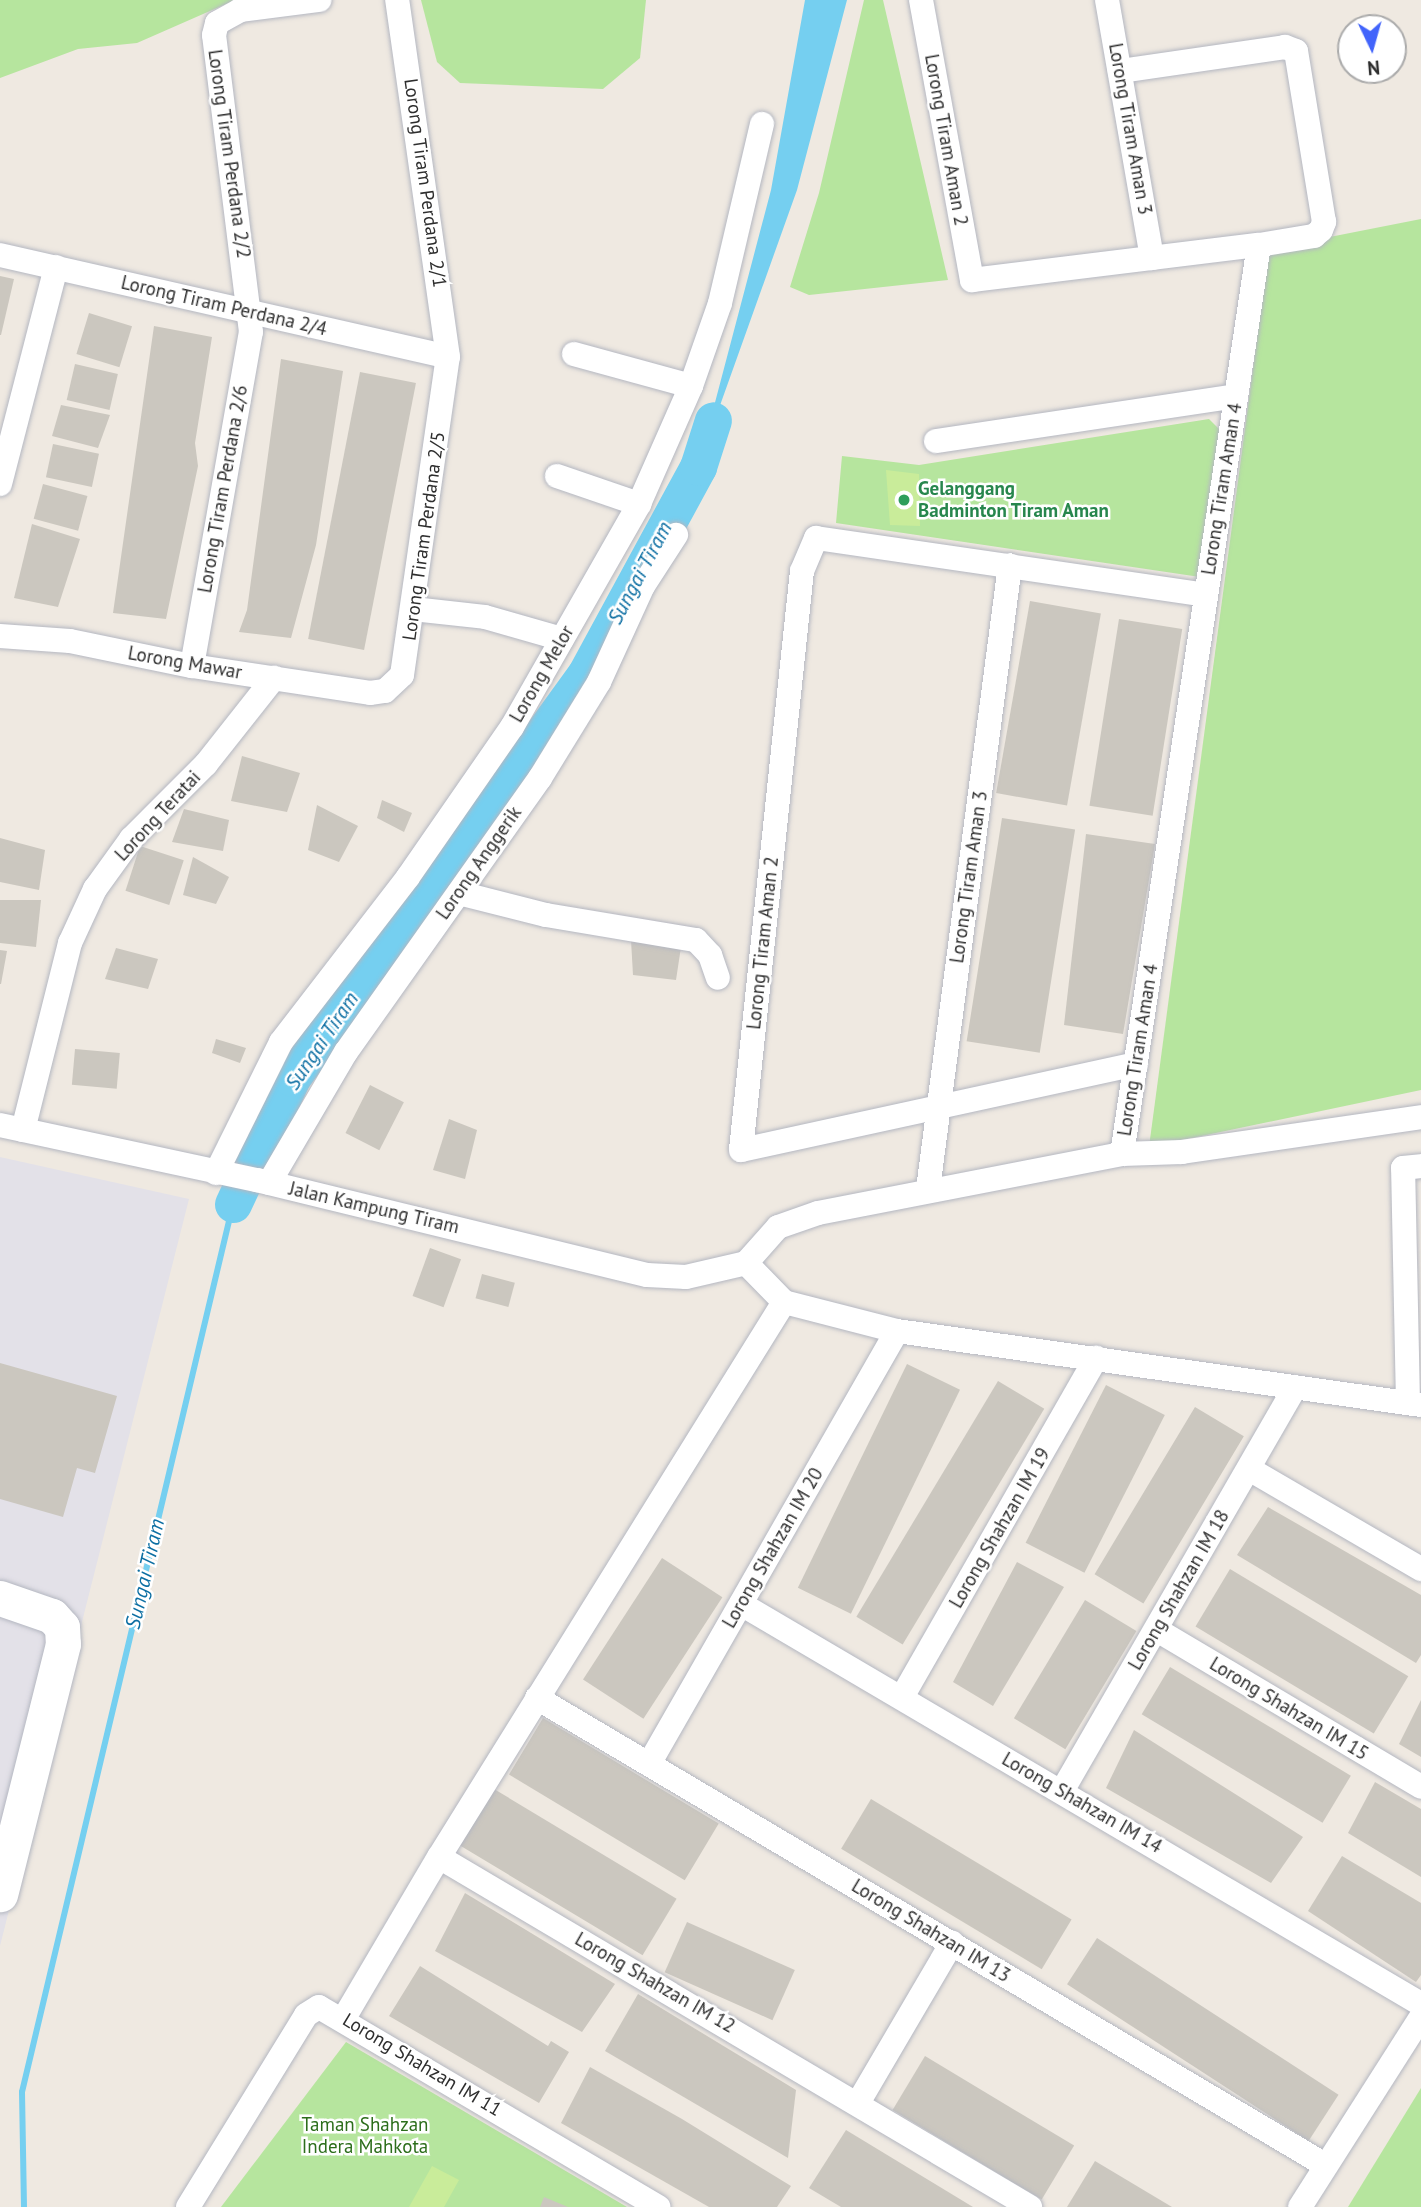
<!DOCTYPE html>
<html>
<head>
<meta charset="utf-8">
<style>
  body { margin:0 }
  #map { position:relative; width:1421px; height:2207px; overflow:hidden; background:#efe9e1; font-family:"PT Sans",sans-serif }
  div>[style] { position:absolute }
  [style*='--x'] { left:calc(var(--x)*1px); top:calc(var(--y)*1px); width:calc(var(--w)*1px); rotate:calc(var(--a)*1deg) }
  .industrial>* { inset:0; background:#e3e1e8 }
  .green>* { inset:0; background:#b6e59e }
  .pitch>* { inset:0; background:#c9ec9a }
  .water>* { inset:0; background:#75cff0 }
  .stream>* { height:6px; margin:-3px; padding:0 3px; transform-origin:3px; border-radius:3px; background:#75cff0 }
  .river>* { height:37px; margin:-18.5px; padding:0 18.5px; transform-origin:18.5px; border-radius:18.5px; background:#75cff0 }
  .building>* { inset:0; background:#cbc7bf; transform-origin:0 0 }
  .roads { filter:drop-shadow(0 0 2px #b4b7c1) drop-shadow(0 0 2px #b4b7c1) }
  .street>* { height:24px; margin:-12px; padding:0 12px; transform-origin:12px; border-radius:12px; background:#fff }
  .secondary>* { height:35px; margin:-17.5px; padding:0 17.5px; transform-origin:17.5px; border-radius:17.5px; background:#fff }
  .dots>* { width:19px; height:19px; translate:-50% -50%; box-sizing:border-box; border:4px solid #fff; border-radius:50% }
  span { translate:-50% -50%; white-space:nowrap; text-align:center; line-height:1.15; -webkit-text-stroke:5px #fff; paint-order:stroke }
  .street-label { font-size:19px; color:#2e2e2e }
  .leisure-label { font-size:19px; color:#27864d; font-weight:700 }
  .left { translate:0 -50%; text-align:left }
  .park-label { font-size:19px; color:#2c6e1b }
  .water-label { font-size:21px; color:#0d6fa3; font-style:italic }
  .north { position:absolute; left:1337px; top:14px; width:70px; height:70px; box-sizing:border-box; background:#fff; border:2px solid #ababab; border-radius:50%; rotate:175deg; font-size:19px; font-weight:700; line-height:28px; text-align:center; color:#2e2e2e }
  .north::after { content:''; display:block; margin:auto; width:24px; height:32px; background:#4264fb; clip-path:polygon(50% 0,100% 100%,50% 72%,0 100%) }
</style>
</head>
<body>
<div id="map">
  <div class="industrial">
    <div style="clip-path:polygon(0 1157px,189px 1199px,0 1946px)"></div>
  </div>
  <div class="green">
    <div style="clip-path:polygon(0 0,235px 0,137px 43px,78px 49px,0 78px)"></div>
    <div style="clip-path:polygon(421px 0,646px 0,640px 58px,603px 89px,460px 83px,437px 62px)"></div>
    <div style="clip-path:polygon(864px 0,883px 0,948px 280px,809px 295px,790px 287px,819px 193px)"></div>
    <div style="clip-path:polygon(1421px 219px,1421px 1090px,1149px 1147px,1269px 249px)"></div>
    <div style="clip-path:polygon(1209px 419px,1225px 435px,1200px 577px,836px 523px,842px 456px,919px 465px)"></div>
    <div style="clip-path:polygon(346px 2042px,627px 2207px,221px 2207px)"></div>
    <div style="clip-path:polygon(1421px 2088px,1421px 2207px,1348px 2207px)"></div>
  </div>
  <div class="pitch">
    <div style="clip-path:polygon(886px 470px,919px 474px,920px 526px,890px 525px)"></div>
    <div style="clip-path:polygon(432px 2166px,459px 2180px,444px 2207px,409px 2207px)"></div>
  </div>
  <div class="water">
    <div style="clip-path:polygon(805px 0,847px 0,797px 190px,698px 467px,771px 190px)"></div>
  </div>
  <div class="stream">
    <div style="--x:24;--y:2207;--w:115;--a:-91"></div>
    <div style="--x:22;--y:2092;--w:913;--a:-76.63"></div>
  </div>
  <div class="river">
    <div style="--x:233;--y:1204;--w:139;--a:-64.9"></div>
    <div style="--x:292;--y:1078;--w:498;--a:-54"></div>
    <div style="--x:585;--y:675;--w:237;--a:-61.5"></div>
    <div style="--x:698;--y:467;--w:49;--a:-72.3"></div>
  </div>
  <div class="building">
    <div style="clip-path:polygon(0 276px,14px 279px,1px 335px,0 335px)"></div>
    <div style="left:89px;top:313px;width:45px;height:43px;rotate:17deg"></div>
    <div style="clip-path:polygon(154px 326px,212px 337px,195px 443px,198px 466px,166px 619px,113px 613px)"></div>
    <div style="clip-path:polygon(281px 359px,343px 371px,316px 545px,291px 638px,239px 632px,247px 610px)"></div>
    <div style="left:75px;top:364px;width:44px;height:37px;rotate:13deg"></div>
    <div style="left:360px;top:372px;width:57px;height:272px;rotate:11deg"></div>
    <div style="clip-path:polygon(61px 405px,110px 415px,98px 448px,52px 436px)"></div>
    <div style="left:53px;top:444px;width:47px;height:34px;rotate:12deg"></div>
    <div style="left:43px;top:484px;width:46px;height:36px;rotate:15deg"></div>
    <div style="clip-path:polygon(32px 524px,80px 539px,58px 607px,14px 598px)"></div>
    <div style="left:1030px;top:601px;width:72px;height:195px;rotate:10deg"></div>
    <div style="left:1119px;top:619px;width:64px;height:189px;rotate:9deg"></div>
    <div style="clip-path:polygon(242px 756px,300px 773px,287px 812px,231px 801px)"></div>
    <div style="clip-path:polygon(382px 800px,412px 813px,404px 832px,377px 818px)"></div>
    <div style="clip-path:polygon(317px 805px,358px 826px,339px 862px,308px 850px)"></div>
    <div style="clip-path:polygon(184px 809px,229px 820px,223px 851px,172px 842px)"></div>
    <div style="left:1002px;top:818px;width:74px;height:226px;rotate:9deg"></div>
    <div style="clip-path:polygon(1086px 834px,1155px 844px,1123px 1034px,1064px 1025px)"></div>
    <div style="clip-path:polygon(0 838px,45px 850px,39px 890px,0 882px)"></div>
    <div style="left:140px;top:846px;width:46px;height:47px;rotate:18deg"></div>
    <div style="clip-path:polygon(193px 857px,229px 877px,216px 904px,183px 895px)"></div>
    <div style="clip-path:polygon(0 900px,41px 900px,36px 947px,0 943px)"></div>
    <div style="clip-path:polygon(631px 940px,681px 947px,676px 980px,633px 975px)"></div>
    <div style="clip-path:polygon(116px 948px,158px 959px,148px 989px,105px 979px)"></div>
    <div style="clip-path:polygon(0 950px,7px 951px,1px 984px,0 984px)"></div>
    <div style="clip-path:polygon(216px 1039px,246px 1048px,240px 1063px,212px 1053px)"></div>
    <div style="left:75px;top:1049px;width:45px;height:36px;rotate:5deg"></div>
    <div style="left:370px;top:1085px;width:38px;height:54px;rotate:27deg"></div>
    <div style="clip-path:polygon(449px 1119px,477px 1130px,465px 1179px,433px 1170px)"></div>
    <div style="left:430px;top:1248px;width:33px;height:51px;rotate:20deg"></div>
    <div style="left:482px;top:1274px;width:34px;height:25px;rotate:15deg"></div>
    <div style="clip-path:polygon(0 1363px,117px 1396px,95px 1473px,77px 1468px,63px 1517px,0 1499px)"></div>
    <div style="left:907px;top:1364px;width:59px;height:249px;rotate:26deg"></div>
    <div style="left:998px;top:1381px;width:54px;height:275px;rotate:31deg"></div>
    <div style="left:1106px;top:1385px;width:66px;height:177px;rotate:27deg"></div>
    <div style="left:1195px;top:1407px;width:57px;height:195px;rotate:31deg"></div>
    <div style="clip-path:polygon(1268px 1507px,1421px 1595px,1421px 1655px,1416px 1663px,1237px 1555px)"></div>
    <div style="left:662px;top:1558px;width:72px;height:145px;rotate:33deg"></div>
    <div style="clip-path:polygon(1017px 1562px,1064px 1587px,993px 1706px,953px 1682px)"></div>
    <div style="left:1230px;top:1569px;width:208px;height:67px;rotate:31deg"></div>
    <div style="left:1085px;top:1600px;width:60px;height:138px;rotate:31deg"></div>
    <div style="left:1170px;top:1667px;width:211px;height:55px;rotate:31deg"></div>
    <div style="clip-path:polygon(1421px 1700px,1421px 1757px,1399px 1744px)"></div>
    <div style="left:543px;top:1718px;width:205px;height:66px;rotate:31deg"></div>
    <div style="clip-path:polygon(1134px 1730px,1303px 1837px,1271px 1883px,1106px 1788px)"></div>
    <div style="clip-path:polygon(1375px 1782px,1421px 1809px,1421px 1877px,1348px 1833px)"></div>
    <div style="left:494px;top:1789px;width:213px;height:66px;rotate:31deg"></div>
    <div style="left:871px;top:1799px;width:234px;height:58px;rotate:31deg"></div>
    <div style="clip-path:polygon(1342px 1856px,1421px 1903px,1421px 1975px,1416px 1982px,1308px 1911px)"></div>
    <div style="clip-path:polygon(465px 1893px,615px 1984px,582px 2032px,435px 1951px)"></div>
    <div style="left:687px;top:1922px;width:118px;height:55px;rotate:24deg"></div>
    <div style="left:1097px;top:1938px;width:288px;height:55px;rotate:33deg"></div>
    <div style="clip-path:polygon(420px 1966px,548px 2046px,551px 2041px,569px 2052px,539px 2103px,389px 2016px)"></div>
    <div style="clip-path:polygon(638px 1994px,796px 2090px,788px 2158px,605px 2051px)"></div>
    <div style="left:925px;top:2056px;width:174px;height:63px;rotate:31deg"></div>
    <div style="clip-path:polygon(590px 2067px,682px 2119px,791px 2186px,777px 2207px,709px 2207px,561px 2123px)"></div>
    <div style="clip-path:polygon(846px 2130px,973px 2207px,841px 2207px,809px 2188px)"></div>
    <div style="clip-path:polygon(1095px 2161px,1172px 2207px,1067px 2207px)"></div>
    <div style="clip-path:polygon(544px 2197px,568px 2207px,540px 2207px)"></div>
  </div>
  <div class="roads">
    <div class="street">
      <div style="--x:921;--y:0;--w:285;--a:79.7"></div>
      <div style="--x:972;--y:280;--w:289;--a:-7"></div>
      <div style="--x:1259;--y:245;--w:56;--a:-9.3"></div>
      <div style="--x:1314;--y:236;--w:9;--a:-41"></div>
      <div style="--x:1321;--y:230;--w:9;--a:-69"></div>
      <div style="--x:1324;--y:222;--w:173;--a:-99.3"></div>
      <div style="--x:1296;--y:51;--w:12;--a:-160"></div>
      <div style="--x:1285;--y:47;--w:167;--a:171.7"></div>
      <div style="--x:1107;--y:0;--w:262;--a:80.1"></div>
      <div style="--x:0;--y:255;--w:459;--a:12.8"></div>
      <div style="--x:574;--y:354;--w:121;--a:15.3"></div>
      <div style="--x:936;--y:441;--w:303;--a:-8.5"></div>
      <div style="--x:557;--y:476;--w:87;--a:18.9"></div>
      <div style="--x:0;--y:484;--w:224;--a:-75.5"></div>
      <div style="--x:413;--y:609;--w:72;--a:6.3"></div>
      <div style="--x:485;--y:617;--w:80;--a:15.9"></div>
      <div style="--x:0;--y:636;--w:70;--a:4.1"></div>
      <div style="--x:70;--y:641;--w:125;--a:11.6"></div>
      <div style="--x:192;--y:666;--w:180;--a:8.6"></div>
      <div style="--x:370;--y:693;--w:15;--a:-8"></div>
      <div style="--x:385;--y:691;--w:23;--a:-43"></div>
      <div style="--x:402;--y:675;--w:321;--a:-81.8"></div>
      <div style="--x:448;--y:357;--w:361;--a:-98.1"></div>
      <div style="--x:192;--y:666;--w:339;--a:-80"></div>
      <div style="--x:251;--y:332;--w:299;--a:-97.1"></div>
      <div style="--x:214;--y:35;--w:12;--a:-76"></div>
      <div style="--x:217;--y:23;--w:26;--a:-29"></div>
      <div style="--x:240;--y:10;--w:80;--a:-7.2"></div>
      <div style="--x:459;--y:893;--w:90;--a:14.2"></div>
      <div style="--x:546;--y:915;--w:152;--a:9.5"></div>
      <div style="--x:696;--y:940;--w:21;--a:47"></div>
      <div style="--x:710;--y:955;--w:24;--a:71"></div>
      <div style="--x:1136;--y:1064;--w:404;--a:167.7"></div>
      <div style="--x:741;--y:1150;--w:582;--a:-83.99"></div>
      <div style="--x:802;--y:571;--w:36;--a:-67"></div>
      <div style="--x:816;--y:538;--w:394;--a:8.3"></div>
      <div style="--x:0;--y:1125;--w:263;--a:12.1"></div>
      <div style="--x:257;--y:1180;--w:401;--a:13.7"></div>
      <div style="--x:647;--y:1275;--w:39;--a:3"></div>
      <div style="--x:686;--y:1277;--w:62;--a:-13.1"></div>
      <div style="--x:23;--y:1130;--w:193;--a:-75.9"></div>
      <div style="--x:70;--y:943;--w:60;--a:-65.2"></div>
      <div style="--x:95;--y:889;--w:62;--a:-54.2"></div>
      <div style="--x:131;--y:839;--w:106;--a:-45"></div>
      <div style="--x:206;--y:764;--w:110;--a:-51.7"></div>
      <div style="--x:1122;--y:1154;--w:919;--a:-81.43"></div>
      <div style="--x:216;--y:1173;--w:146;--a:-63.6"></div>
      <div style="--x:281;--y:1042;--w:208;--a:-52.4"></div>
      <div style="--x:408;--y:877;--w:183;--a:-55.3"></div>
      <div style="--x:512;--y:727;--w:257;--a:-60.3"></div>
      <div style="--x:639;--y:504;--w:129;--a:-66.2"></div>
      <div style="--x:691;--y:386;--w:88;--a:-70.7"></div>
      <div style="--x:720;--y:303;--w:184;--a:-76.8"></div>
      <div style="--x:269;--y:1183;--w:152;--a:-59.6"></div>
      <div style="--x:346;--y:1052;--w:336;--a:-54.7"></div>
      <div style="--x:540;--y:778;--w:113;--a:-58.4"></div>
      <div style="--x:599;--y:682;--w:106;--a:-65.4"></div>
      <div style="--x:643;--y:586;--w:61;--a:-57.1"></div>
      <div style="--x:928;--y:1189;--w:629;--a:-82.51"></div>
      <div style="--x:746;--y:1263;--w:48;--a:-48.4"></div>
      <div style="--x:778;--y:1227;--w:42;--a:-19.3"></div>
      <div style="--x:818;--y:1213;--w:310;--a:-11"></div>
      <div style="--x:1122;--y:1154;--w:60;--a:-1.9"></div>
      <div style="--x:1182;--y:1152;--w:242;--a:-8.3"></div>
      <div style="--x:746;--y:1263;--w:54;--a:45.7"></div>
      <div style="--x:784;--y:1302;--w:117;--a:14.4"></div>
      <div style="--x:897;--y:1331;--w:529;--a:8.04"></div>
      <div style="--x:1408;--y:1403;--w:235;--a:-91.2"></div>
      <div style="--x:1403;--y:1168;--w:18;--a:-6"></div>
      <div style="--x:1249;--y:1469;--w:199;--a:30.2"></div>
      <div style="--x:741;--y:1604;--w:789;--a:30.47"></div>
      <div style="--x:1157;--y:1630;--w:307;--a:30.7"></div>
      <div style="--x:902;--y:1697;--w:391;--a:-60.2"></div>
      <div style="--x:537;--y:1698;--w:916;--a:30.65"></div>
      <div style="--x:649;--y:1764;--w:499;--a:-60.2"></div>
      <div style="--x:1062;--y:1791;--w:466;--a:-60"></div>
      <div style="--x:439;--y:1857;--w:653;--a:-58.13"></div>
      <div style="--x:344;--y:2018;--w:187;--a:-59.5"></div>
      <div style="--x:439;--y:1857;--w:687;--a:30.63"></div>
      <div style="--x:858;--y:2103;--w:186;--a:-59.6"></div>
      <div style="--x:188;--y:2207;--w:225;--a:-58.4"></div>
      <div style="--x:306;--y:2015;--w:15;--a:-32"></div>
      <div style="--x:319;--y:2007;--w:394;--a:30.5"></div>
      <div style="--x:1300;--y:2207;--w:225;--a:-57.5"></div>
    </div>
    <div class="secondary">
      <div style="--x:0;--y:1598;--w:55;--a:19.1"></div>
      <div style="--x:52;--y:1616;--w:15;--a:48"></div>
      <div style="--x:62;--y:1627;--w:17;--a:87"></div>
      <div style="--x:63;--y:1644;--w:258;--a:104.1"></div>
    </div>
  </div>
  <div class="dots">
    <div style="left:904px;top:500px;background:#2e9e5b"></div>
  </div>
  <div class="street-label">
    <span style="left:1130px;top:129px;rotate:80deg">Lorong Tiram Aman 3</span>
    <span style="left:946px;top:140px;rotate:80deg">Lorong Tiram Aman 2</span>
    <span style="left:229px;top:154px;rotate:82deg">Lorong Tiram Perdana 2/2</span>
    <span style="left:425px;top:183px;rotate:82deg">Lorong Tiram Perdana 2/1</span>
    <span style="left:224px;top:306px;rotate:13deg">Lorong Tiram Perdana 2/4</span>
    <span style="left:223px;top:489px;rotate:-80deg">Lorong Tiram Perdana 2/6</span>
    <span style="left:1222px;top:489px;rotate:-81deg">Lorong Tiram Aman 4</span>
    <span style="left:424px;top:536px;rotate:-82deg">Lorong Tiram Perdana 2/5</span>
    <span style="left:185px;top:663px;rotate:10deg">Lorong Mawar</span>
    <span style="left:542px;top:674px;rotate:-60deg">Lorong Melor</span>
    <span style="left:158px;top:816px;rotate:-47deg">Lorong Teratai</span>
    <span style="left:479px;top:863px;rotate:-55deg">Lorong Anggerik</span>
    <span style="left:969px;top:877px;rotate:-82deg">Lorong Tiram Aman 3</span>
    <span style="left:763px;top:943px;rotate:-84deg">Lorong Tiram Aman 2</span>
    <span style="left:1138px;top:1050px;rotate:-81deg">Lorong Tiram Aman 4</span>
    <span style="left:374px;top:1208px;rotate:13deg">Jalan Kampung Tiram</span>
    <span style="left:1000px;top:1528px;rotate:-60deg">Lorong Shahzan IM 19</span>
    <span style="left:773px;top:1548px;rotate:-60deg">Lorong Shahzan IM 20</span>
    <span style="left:1179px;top:1590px;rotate:-60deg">Lorong Shahzan IM 18</span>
    <span style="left:1289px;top:1709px;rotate:31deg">Lorong Shahzan IM 15</span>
    <span style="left:1082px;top:1803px;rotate:30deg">Lorong Shahzan IM 14</span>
    <span style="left:931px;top:1931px;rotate:31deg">Lorong Shahzan IM 13</span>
    <span style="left:655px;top:1983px;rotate:30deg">Lorong Shahzan IM 12</span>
    <span style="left:422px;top:2065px;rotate:31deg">Lorong Shahzan IM 11</span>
  </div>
  <div class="leisure-label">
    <span class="left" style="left:918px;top:500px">Gelanggang<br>Badminton Tiram Aman</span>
  </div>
  <div class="park-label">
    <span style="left:365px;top:2136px">Taman Shahzan<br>Indera Mahkota</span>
  </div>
  <div class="water-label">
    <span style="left:640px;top:573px;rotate:-62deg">Sungai Tiram</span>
    <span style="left:322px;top:1041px;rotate:-56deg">Sungai Tiram</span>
    <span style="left:145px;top:1574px;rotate:-77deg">Sungai Tiram</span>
  </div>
  <div class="north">N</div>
</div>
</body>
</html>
